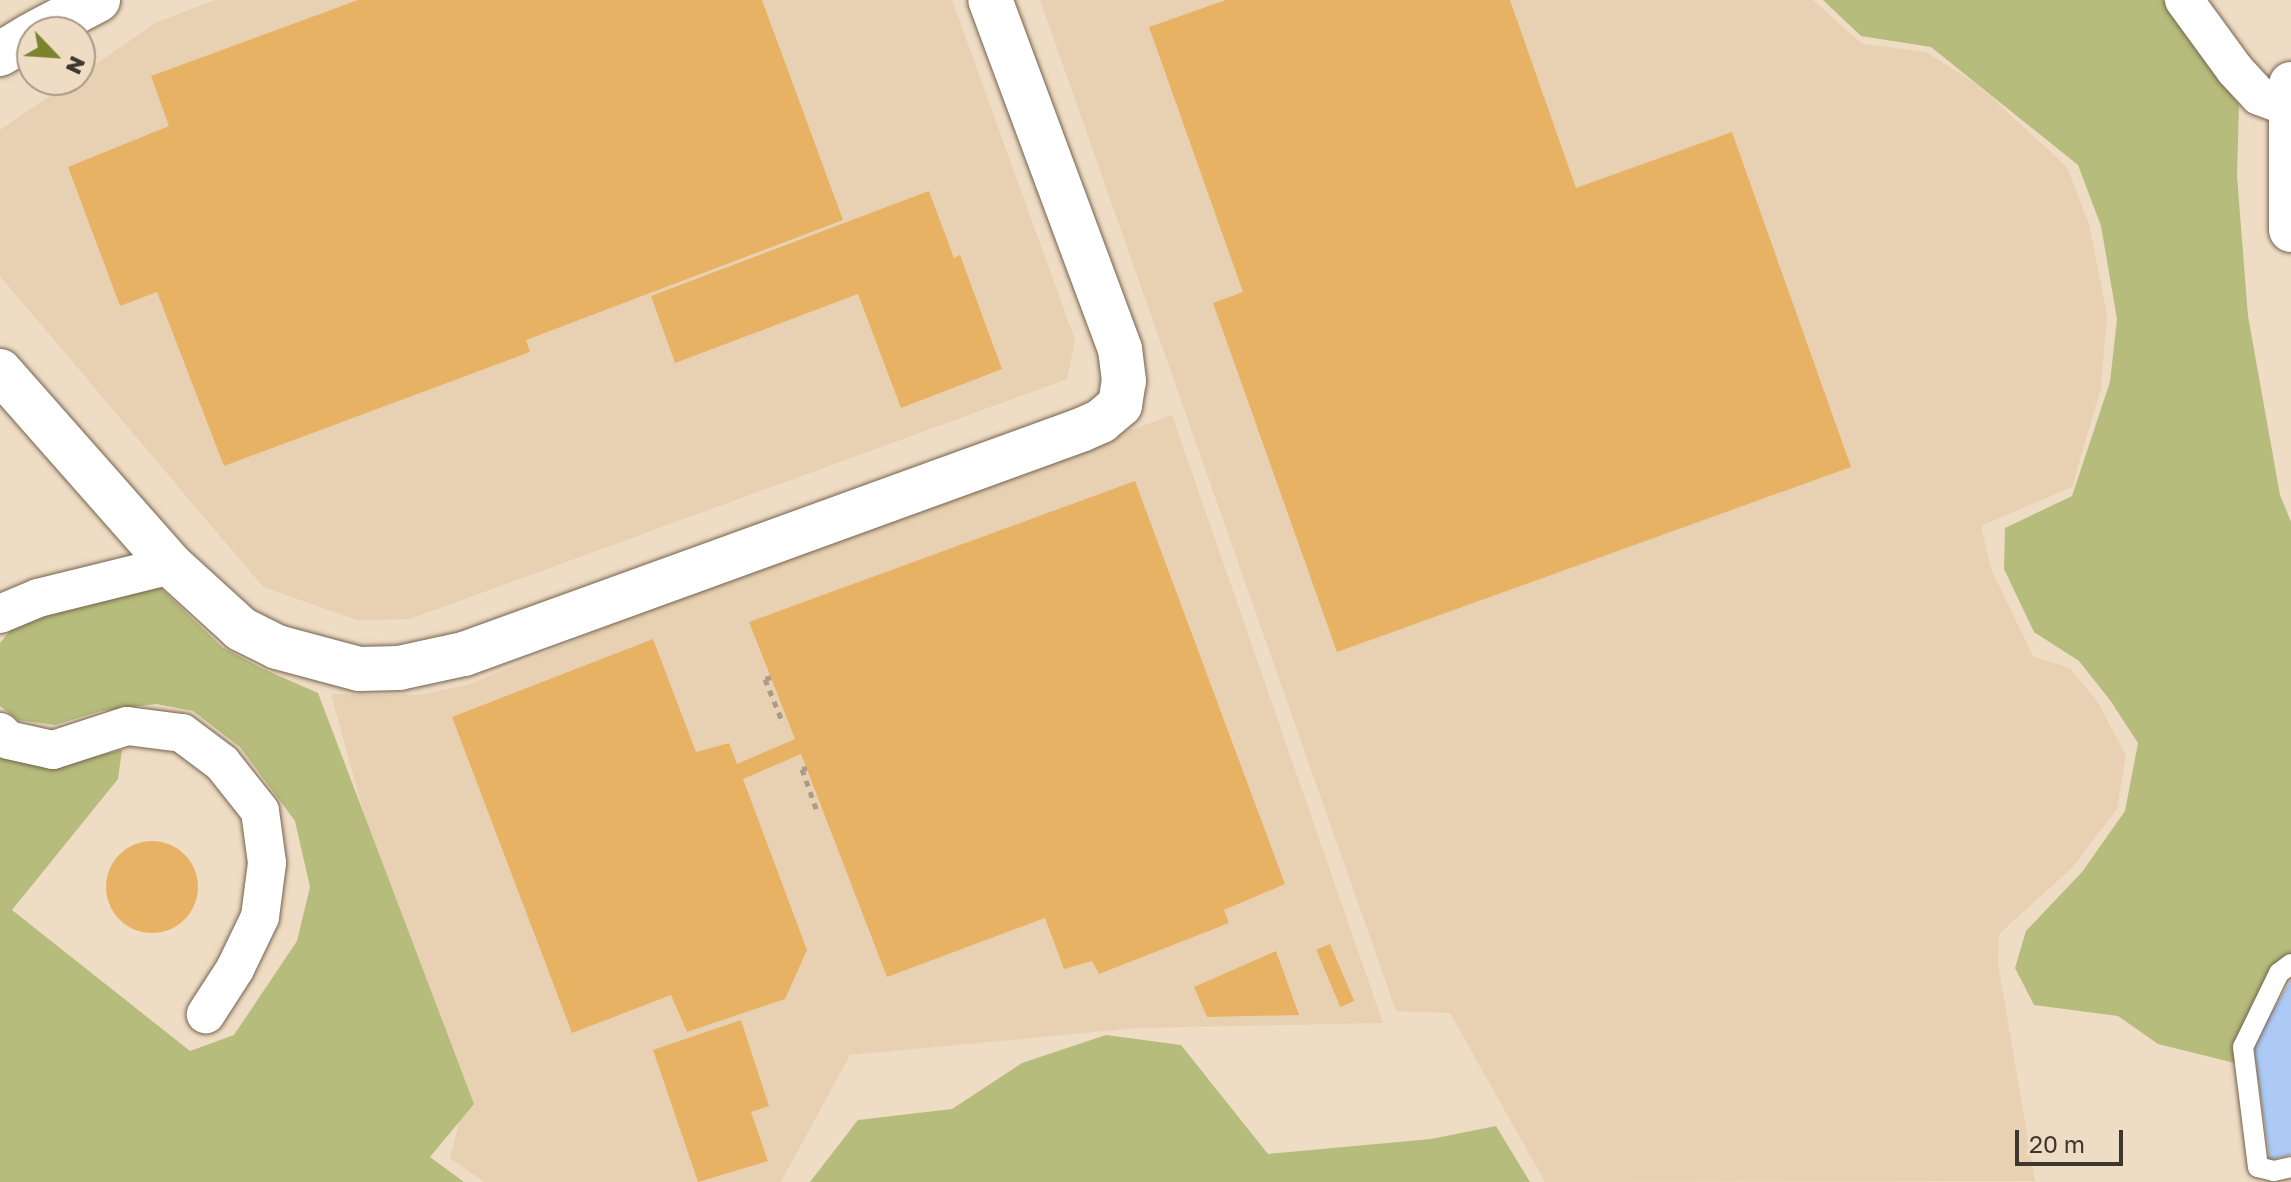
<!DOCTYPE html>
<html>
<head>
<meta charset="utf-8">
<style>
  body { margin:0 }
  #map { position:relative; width:2291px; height:1182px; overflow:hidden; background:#efdcc4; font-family:"Golos Text",sans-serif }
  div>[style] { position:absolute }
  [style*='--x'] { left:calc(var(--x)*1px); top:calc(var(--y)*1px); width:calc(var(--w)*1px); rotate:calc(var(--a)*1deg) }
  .built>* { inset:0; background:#e8d1b2 }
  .green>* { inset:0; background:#b6bc7b }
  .water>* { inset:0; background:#accaf5 }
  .building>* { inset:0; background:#e8b265; transform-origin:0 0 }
  .round { border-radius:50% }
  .path>* { height:5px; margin-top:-2.5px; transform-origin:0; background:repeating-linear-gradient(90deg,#ab9c8a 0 6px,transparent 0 12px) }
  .roads { filter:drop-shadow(0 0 2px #74634e) drop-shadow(0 0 2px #74634e) }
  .lane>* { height:20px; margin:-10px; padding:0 10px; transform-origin:10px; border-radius:10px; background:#fff }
  .street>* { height:38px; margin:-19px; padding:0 19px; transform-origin:19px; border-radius:19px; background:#fff }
  .secondary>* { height:44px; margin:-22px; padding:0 22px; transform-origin:22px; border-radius:22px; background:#fff }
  span { translate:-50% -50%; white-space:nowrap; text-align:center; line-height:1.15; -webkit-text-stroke:8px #efdcc4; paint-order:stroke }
  .north { position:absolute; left:16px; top:16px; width:80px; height:80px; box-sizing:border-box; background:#efdcc4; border:2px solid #a89a88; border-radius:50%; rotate:115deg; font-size:22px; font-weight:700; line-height:32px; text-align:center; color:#3e372d }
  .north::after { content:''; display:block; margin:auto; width:28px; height:36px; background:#7b832e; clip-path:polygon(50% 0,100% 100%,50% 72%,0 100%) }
  .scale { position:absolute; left:2015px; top:1130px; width:108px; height:36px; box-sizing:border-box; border:4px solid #3e372d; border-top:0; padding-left:10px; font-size:24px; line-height:28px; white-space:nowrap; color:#3e372d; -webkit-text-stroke:6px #efdcc4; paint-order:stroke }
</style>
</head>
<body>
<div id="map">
  <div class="built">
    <div style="clip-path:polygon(215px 0,952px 0,1075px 340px,1067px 379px,410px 619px,357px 620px,263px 587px,0 276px,0 130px,73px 80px,80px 80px,80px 75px,157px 22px)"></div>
    <div style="clip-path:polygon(1040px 0,1813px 0,1862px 44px,1926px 52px,1979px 86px,2067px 167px,2089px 224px,2107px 315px,2101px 388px,2072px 487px,1981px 526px,1991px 569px,2033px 656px,2070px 668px,2099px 704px,2126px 756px,2117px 809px,2073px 867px,1999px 934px,1998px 964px,2035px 1181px,1545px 1182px,1450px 1013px,1396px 1011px)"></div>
    <div style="clip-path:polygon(1172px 415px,1383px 1023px,1137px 1028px,850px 1055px,781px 1182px,484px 1182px,450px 1158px,463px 1109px,369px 833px,331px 694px,418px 695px,467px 685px,730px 576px)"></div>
  </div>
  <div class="green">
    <div style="clip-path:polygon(1823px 0,2163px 0,2239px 105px,2237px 176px,2248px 316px,2280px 495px,2291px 522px,2291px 967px,2239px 1064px,2158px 1044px,2118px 1016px,2034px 1005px,2015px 968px,2026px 931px,2082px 872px,2125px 811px,2138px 743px,2110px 700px,2079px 661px,2034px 632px,2004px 569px,2005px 528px,2072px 496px,2110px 382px,2117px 319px,2101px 226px,2078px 165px,1931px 47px,1861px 36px)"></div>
    <div style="clip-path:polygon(154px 582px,222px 647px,261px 668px,318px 693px,474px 1104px,430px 1157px,464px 1182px,0 1182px,0 753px,57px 765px,122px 750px,118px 779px,12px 910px,190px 1051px,234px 1035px,297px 941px,310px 887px,295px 821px,240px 747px,193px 711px,156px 704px,101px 711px,55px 725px,18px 720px,0 706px,0 643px,17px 622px)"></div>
    <div style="clip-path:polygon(1106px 1035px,1181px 1045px,1268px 1154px,1431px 1139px,1496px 1126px,1530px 1182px,810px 1182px,858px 1120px,952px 1109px,1022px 1063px)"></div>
  </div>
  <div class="water">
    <div style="clip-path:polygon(2291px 980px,2291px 1155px,2270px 1160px,2253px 1044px)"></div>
  </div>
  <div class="building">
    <div style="clip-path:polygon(358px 0,762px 0,843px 220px,526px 340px,530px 352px,224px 466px,157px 292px,120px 306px,68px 167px,169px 126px,151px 76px)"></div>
    <div style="clip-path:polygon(1226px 0,1510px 0,1576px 188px,1732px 132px,1851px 467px,1337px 652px,1213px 303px,1243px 292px,1149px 27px)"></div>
    <div style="clip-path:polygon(929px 191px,954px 258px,960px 255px,1002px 369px,901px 408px,858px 294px,675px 363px,651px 296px)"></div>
    <div style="clip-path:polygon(1135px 481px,1285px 884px,1224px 910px,1229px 923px,1099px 974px,1092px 961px,1064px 969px,1045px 918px,887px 977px,801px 754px,743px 779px,807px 950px,785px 999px,687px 1032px,671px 995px,572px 1033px,452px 717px,653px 639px,696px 752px,729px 743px,737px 764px,795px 739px,749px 622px)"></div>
    <div class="round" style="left:106px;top:841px;width:92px;height:92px"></div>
    <div style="left:1330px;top:944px;width:62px;height:15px;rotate:67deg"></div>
    <div style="clip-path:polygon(1276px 951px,1299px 1015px,1207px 1017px,1194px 987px)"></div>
    <div style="clip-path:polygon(741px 1020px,769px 1106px,751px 1112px,768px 1161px,698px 1182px,653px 1050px)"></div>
  </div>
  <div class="path">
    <div style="--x:771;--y:677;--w:6;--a:162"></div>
    <div style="--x:765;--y:679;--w:48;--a:67.8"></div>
    <div style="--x:807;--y:768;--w:5;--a:169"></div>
    <div style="--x:802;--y:769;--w:45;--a:70.3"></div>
  </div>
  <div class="roads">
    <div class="lane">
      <div style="--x:2291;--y:964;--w:15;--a:143"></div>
      <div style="--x:2279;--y:973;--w:82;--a:115.9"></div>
      <div style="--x:2243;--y:1047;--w:121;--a:82.9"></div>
      <div style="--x:2258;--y:1167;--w:16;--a:14"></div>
      <div style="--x:2274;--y:1171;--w:17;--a:-13"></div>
    </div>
    <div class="street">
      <div style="--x:2184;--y:0;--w:87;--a:53.9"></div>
      <div style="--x:2235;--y:70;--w:35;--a:47"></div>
      <div style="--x:2259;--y:96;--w:32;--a:20"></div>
      <div style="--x:0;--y:614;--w:41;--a:-22.8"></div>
      <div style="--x:38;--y:598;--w:137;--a:-13.9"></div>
      <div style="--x:0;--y:732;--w:11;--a:45"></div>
      <div style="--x:8;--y:740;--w:46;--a:12.5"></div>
      <div style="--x:53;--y:750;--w:78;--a:-18"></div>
      <div style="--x:127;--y:726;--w:55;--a:7.3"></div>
      <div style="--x:182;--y:733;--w:50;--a:36.9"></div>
      <div style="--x:222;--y:763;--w:61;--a:51.6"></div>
      <div style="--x:260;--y:811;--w:52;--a:82.3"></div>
      <div style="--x:267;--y:863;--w:54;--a:97.4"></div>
      <div style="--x:260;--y:917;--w:58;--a:115.7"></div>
      <div style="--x:235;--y:969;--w:54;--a:122.8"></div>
    </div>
    <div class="secondary">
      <div style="--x:37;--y:32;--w:69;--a:-27.7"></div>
      <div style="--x:0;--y:54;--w:37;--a:-31"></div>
      <div style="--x:2291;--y:84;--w:146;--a:90"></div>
      <div style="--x:0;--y:371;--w:259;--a:48.6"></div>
      <div style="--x:171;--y:565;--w:95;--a:42.4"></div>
      <div style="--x:241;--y:629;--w:40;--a:26.6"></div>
      <div style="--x:277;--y:647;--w:85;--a:15"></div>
      <div style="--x:359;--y:669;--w:40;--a:-1.4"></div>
      <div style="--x:399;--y:668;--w:66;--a:-12.2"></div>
      <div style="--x:464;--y:654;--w:656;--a:-19.95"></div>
      <div style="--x:1081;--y:430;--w:22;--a:-24"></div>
      <div style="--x:1101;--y:421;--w:25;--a:-40"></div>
      <div style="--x:1120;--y:405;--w:24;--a:-81"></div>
      <div style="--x:1124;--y:381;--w:32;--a:-97"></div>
      <div style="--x:1120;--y:349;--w:372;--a:-110.4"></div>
    </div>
  </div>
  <div class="north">N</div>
  <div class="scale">20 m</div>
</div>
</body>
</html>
